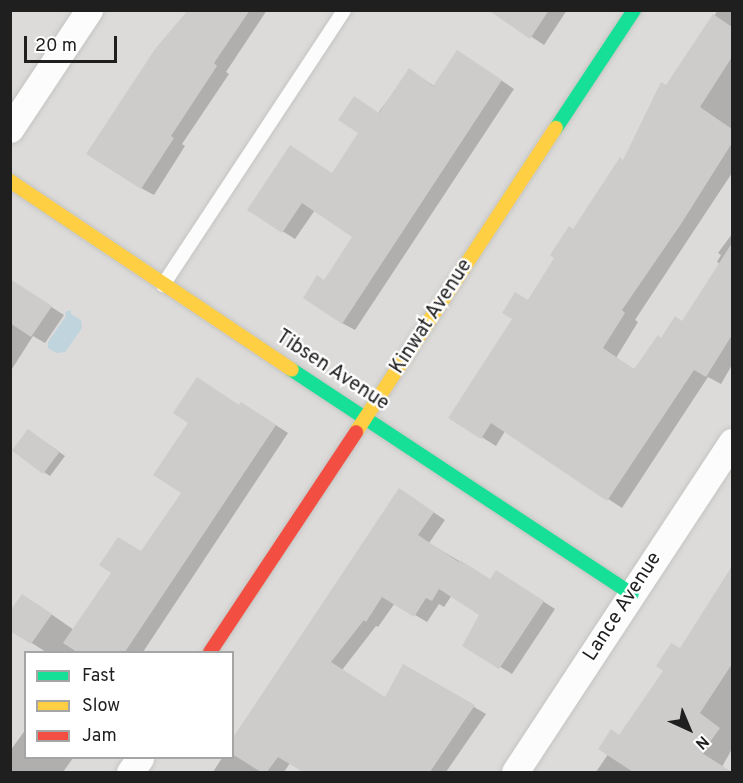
<!DOCTYPE html>
<html>
<head>
<meta charset="utf-8">
<style>
  body { margin:0 }
  #map { position:relative; width:743px; height:783px; overflow:hidden; background:#edece9; font-family:Overpass,sans-serif }
  div>[style] { position:absolute }
  [style*='--x'] { left:calc(var(--x)*1px); top:calc(var(--y)*1px); width:calc(var(--w)*1px); rotate:calc(var(--a)*1deg) }
  .residential>* { inset:0; background:#dcdbda }
  .water>* { inset:0; background:#bfd4dd }
  .shadow>* { inset:0; background:#0003 }
  .building>* { inset:0; background:#ceccca; transform-origin:0 0 }
  .roads { filter:drop-shadow(0 0 2px #c4c4c2) drop-shadow(0 0 2px #c4c4c2) }
  .lane>* { height:14px; margin:-7px; padding:0 7px; transform-origin:7px; border-radius:7px; background:#fcfcfc }
  .street>* { height:27px; margin:-13.5px; padding:0 13.5px; transform-origin:13.5px; border-radius:13.5px; background:#fcfcfc }
  .fast>* { height:14px; margin:-7px; padding:0 7px; transform-origin:7px; border-radius:7px; background:#16e098 }
  .slow>* { height:14px; margin:-7px; padding:0 7px; transform-origin:7px; border-radius:7px; background:#ffcf43 }
  .jam>* { height:14px; margin:-7px; padding:0 7px; transform-origin:7px; border-radius:7px; background:#f24e42 }
  span { translate:-50% -50%; white-space:nowrap; text-align:center; line-height:1.15; -webkit-text-stroke:4.5px #fff; paint-order:stroke }
  .street-label { font-size:20px; color:#1f1f1f }
  .frame { position:absolute; inset:0; border:12px solid #1f1f1f; pointer-events:none }
  .legend { position:absolute; left:24px; top:651px; width:210px; height:108px; box-sizing:border-box; background:#fff; border:2px solid #a5a5a5; margin:0; padding:8px 10px; list-style:none; font-size:18px; color:#1f1f1f }
  .legend li { display:flex; align-items:center; gap:12px; height:30px }
  .legend b { width:30px; border:2px solid #a5a5a5 }
  .north { position:absolute; left:659px; top:699px; width:60px; height:60px; -webkit-text-stroke:4px #fff; paint-order:stroke; rotate:136deg; font-size:16px; font-weight:700; line-height:24px; text-align:center; color:#1f1f1f }
  .north::after { content:''; display:block; margin:auto; width:21px; height:27px; background:#1f1f1f; clip-path:polygon(50% 0,100% 100%,50% 72%,0 100%) }
  .scale { position:absolute; left:24px; top:36px; width:93px; height:27px; box-sizing:border-box; border:3px solid #1f1f1f; border-top:0; padding-left:8px; font-size:18px; line-height:21px; white-space:nowrap; color:#1f1f1f; -webkit-text-stroke:4px #fff; paint-order:stroke }
</style>
</head>
<body>
<div id="map">
  <div class="residential">
    <div style="clip-path:polygon(evenodd,10px 11px,732px 11px,732px 772px,11px 772px,10px 11px,26px 652px,232px 652px,232px 758px,26px 758px,26px 652px)"></div>
  </div>
  <div class="water">
    <div style="clip-path:polygon(71px 310px,71px 314px,81px 320px,82px 328px,65px 352px,56px 353px,48px 348px,48px 342px,66px 316px,65px 312px)"></div>
  </div>
  <div class="shadow">
    <div style="clip-path:polygon(188px 10px,267px 10px,226px 72px,229px 74px,182px 144px,185px 146px,154px 195px,141px 188px)"></div>
    <div style="clip-path:polygon(495px 10px,567px 10px,544px 45px,494px 12px)"></div>
    <div style="clip-path:polygon(718px 10px,732px 10px,732px 173px,635px 320px,638px 322px,616px 358px,635px 370px,662px 339px,683px 322px,720px 264px,717px 262px,721px 255px,718px 253px,732px 234px,732px 365px,721px 384px,708px 377px,622px 508px,505px 431px,496px 446px,450px 417px,574px 231px,624px 161px,667px 87px)"></div>
    <div style="clip-path:polygon(470px 59px,514px 89px,355px 330px,342px 323px,354px 236px,315px 210px,295px 239px,249px 210px,333px 174px,410px 70px,434px 86px)"></div>
    <div style="clip-path:polygon(10px 281px,64px 315px,45px 343px,33px 336px,10px 372px)"></div>
    <div style="clip-path:polygon(240px 406px,254px 411px,288px 433px,143px 652px,46px 652px,10px 629px,35px 603px,74px 630px,142px 553px)"></div>
    <div style="clip-path:polygon(35px 435px,65px 456px,50px 476px,44px 472px)"></div>
    <div style="clip-path:polygon(411px 497px,445px 520px,429px 543px,491px 580px,508px 579px,555px 609px,512px 674px,464px 645px,481px 614px,452px 595px,444px 607px,439px 604px,427px 622px,395px 603px,378px 627px,376px 626px,342px 670px,386px 699px,404px 666px,486px 714px,446px 772px,304px 772px,290px 763px,284px 772px,213px 772px,222px 758px,232px 758px,232px 742px)"></div>
    <div style="clip-path:polygon(732px 573px,732px 749px,719px 772px,688px 772px,667px 761px,660px 772px,596px 772px)"></div>
    <div style="clip-path:polygon(26px 729px,26px 758px,73px 758px,63px 772px,10px 772px,10px 751px)"></div>
  </div>
  <div class="building">
    <div style="clip-path:polygon(188px 10px,250px 10px,214px 63px,217px 66px,171px 136px,174px 138px,141px 189px,86px 154px,155px 49px)"></div>
    <div style="clip-path:polygon(488px 10px,549px 10px,530px 39px)"></div>
    <div style="clip-path:polygon(713px 14px,732px 27px,732px 57px,700px 107px,732px 129px,732px 143px,681px 224px,622px 310px,625px 313px,603px 348px,634px 369px,658px 335px,661px 338px,675px 316px,682px 321px,732px 243px,732px 335px,706px 377px,694px 370px,607px 501px,491px 423px,481px 439px,448px 418px,512px 319px,502px 313px,515px 292px,528px 300px,554px 258px,550px 255px,569px 226px,573px 229px,620px 157px,623px 160px,661px 82px,666px 85px)"></div>
    <div style="clip-path:polygon(457px 50px,502px 80px,342px 324px,303px 298px,317px 275px,324px 280px,352px 237px,302px 203px,282px 233px,247px 210px,290px 145px,332px 173px,358px 133px,338px 120px,354px 96px,379px 113px,409px 68px,433px 86px)"></div>
    <div style="clip-path:polygon(10px 279px,52px 306px,31px 337px,10px 323px)"></div>
    <div style="clip-path:polygon(197px 377px,239px 405px,241px 402px,276px 425px,125px 652px,77px 652px,63px 643px,111px 573px,99px 565px,118px 537px,141px 551px,181px 493px,153px 475px,188px 423px,173px 413px)"></div>
    <div style="left:28px;top:429px;width:39px;height:27px;rotate:37deg"></div>
    <div style="clip-path:polygon(399px 488px,434px 512px,418px 535px,459px 562px,460px 560px,490px 579px,496px 570px,544px 601px,499px 669px,462px 646px,479px 615px,439px 589px,432px 601px,426px 598px,414px 617px,382px 597px,366px 622px,364px 620px,331px 662px,385px 697px,403px 664px,475px 705px,430px 772px,303px 772px,278px 757px,267px 772px,261px 772px,232px 754px,232px 739px)"></div>
    <div style="clip-path:polygon(732px 566px,732px 664px,700px 713px,720px 728px,702px 753px,732px 772px,633px 772px,598px 749px,611px 729px,619px 735px,663px 671px,656px 666px,671px 643px,680px 648px)"></div>
    <div style="clip-path:polygon(22px 594px,52px 614px,31px 644px,10px 631px,10px 611px)"></div>
  </div>
  <div class="roads">
    <div class="lane">
      <div style="--x:163;--y:285;--w:329;--a:-56.6"></div>
    </div>
    <div class="street">
      <div style="--x:10;--y:129;--w:143;--a:-56.4"></div>
      <div style="--x:130;--y:772;--w:17;--a:-54"></div>
      <div style="--x:515;--y:772;--w:395;--a:-56.7"></div>
    </div>
    <div class="fast">
      <div style="--x:556;--y:128;--w:141;--a:-56.5"></div>
      <div style="--x:292;--y:370;--w:407;--a:33.4"></div>
    </div>
    <div class="slow">
      <div style="--x:10;--y:181;--w:339;--a:33.8"></div>
      <div style="--x:356;--y:432;--w:364;--a:-56.7"></div>
    </div>
    <div class="jam">
      <div style="--x:210;--y:652;--w:264;--a:-56.4"></div>
    </div>
  </div>
  <div class="street-label">
    <span style="left:432px;top:317px;rotate:-57deg">Kinwat Avenue</span>
    <span style="left:332px;top:371px;rotate:33deg">Tibsen Avenue</span>
    <span style="left:623px;top:607px;rotate:-57deg">Lance Avenue</span>
  </div>
  <div class="frame"></div>
  <ul class="legend">
  <li><b style="height:8px;background:#16e098"></b>Fast</li>
  <li><b style="height:8px;background:#ffcf43"></b>Slow</li>
  <li><b style="height:8px;background:#f24e42"></b>Jam</li>
  </ul>
  <div class="north">N</div>
  <div class="scale">20 m</div>
</div>
</body>
</html>
